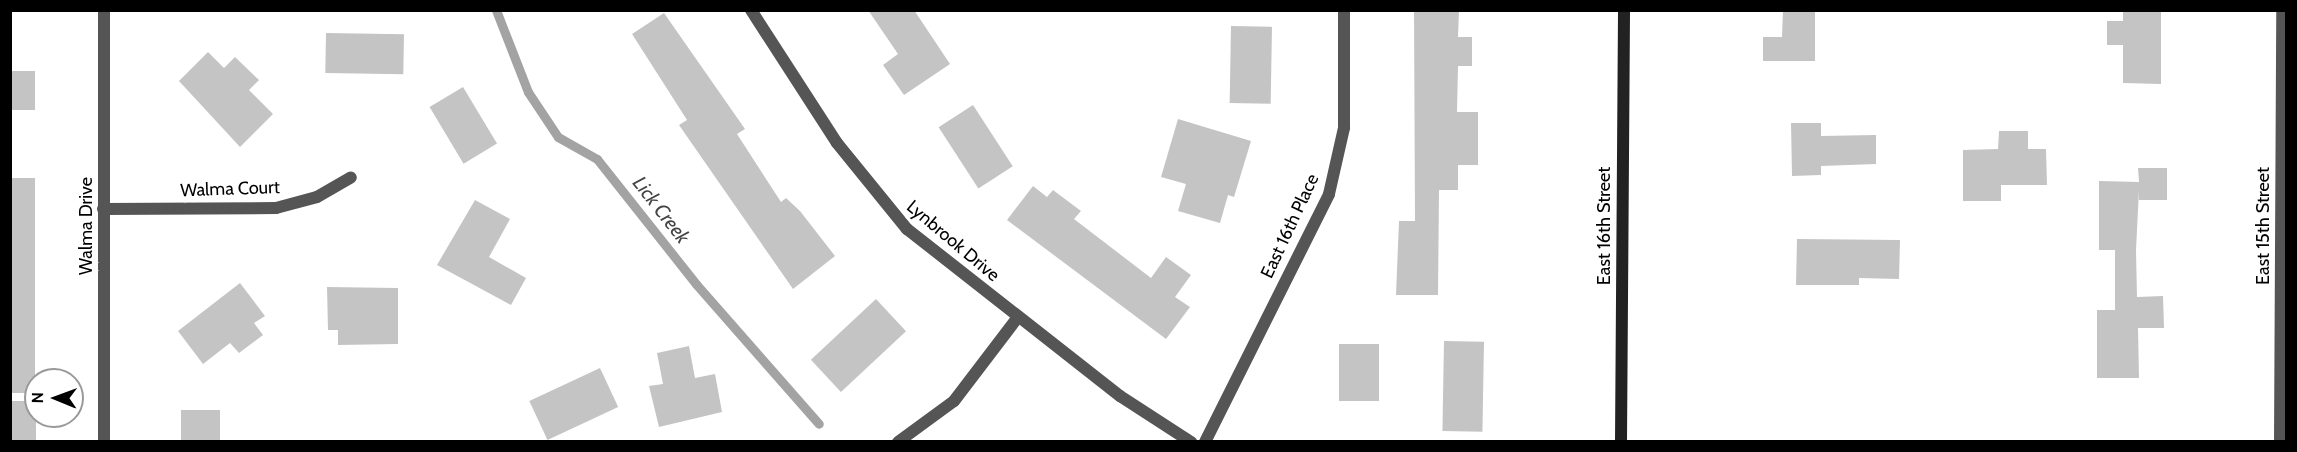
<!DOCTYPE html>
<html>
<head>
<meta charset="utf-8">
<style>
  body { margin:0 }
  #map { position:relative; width:2297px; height:452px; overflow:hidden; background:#fff; font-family:Cabin,sans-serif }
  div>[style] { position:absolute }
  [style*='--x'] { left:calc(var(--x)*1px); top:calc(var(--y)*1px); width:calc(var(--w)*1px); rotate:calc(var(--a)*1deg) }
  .stream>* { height:9px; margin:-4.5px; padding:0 4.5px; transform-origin:4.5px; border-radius:4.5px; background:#a3a3a3 }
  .building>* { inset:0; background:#c4c4c4; transform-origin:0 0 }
  .street>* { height:12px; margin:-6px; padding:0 6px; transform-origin:6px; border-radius:6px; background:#555 }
  .secondary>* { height:12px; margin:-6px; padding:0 6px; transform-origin:6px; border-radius:6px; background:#222 }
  span { translate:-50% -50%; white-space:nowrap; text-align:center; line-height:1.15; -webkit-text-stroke:5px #fff; paint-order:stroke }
  .street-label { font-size:18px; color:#000 }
  .water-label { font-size:20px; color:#444; font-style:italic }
  .frame { position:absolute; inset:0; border:12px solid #000; pointer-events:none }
  .north { position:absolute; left:24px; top:368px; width:60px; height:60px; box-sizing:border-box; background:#fff; border:2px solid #999; border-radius:50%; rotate:271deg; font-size:16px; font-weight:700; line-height:24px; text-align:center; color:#000 }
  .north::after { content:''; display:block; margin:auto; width:21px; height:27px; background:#000; clip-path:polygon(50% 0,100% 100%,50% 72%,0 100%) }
</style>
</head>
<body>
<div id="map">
  <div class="stream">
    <div style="--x:496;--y:10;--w:88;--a:68.7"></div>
    <div style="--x:528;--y:92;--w:54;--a:56.3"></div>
    <div style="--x:558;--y:137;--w:45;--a:29.4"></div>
    <div style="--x:597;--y:159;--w:159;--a:51.6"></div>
    <div style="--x:696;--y:284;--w:186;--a:48.7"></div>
  </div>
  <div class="building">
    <div style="clip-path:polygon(868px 10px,914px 10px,950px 64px,904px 95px,883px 65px,898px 54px)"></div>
    <div style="clip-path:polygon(1414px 10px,1459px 10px,1458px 37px,1472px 37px,1472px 66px,1458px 66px,1457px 112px,1478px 112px,1478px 165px,1458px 165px,1458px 190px,1439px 190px,1438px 295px,1396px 295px,1399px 221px,1415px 221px)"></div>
    <div style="clip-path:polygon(1783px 10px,1815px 10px,1815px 61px,1763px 61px,1763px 37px,1782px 37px)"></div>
    <div style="clip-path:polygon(2123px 10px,2161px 10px,2161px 84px,2123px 83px,2123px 45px,2107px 45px,2107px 21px,2123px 21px)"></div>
    <div style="clip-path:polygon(664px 13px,745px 129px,737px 134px,781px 202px,786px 198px,800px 211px,835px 256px,793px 289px,679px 125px,687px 120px,632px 34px)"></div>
    <div style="left:1231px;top:26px;width:41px;height:77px;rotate:1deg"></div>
    <div style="left:326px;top:33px;width:78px;height:40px;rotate:1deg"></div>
    <div style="clip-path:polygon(208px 52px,224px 68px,235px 57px,259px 80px,249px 90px,273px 114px,240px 147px,179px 81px)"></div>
    <div style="left:10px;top:71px;width:25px;height:39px"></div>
    <div style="left:463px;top:87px;width:66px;height:39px;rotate:59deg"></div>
    <div style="left:973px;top:105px;width:73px;height:41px;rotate:57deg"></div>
    <div style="clip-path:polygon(1178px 119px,1251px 141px,1234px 197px,1228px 195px,1220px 223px,1178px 211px,1186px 184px,1161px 177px)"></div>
    <div style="clip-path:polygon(1791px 123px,1821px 123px,1821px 136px,1876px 135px,1876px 164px,1821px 166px,1821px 175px,1792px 176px)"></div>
    <div style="clip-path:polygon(1999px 131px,2028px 131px,2028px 149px,2046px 149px,2047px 185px,2001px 185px,2001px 201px,1963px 201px,1963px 150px,1998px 149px)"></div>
    <div style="clip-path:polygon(2138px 168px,2167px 168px,2167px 200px,2139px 200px,2139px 190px,2136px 250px,2137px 297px,2163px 296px,2164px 328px,2138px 328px,2139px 378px,2097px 378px,2097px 310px,2115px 310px,2115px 250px,2099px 250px,2099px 181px,2139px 182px)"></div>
    <div style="left:10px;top:178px;width:25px;height:215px"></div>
    <div style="clip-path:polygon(1033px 186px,1047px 197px,1053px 190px,1081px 211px,1074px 219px,1151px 278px,1166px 257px,1191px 275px,1175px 297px,1190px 307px,1166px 339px,1007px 220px)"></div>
    <div style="clip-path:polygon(475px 200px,510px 219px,489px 257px,526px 278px,511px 305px,437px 265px)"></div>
    <div style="clip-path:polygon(1797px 239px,1900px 240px,1899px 279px,1859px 278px,1859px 285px,1796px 285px)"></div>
    <div style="clip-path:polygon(240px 283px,265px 316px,254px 323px,263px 335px,239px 353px,230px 343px,203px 364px,178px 331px)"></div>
    <div style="clip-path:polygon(327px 287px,398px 288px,398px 344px,338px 345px,338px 330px,328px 330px)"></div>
    <div style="left:876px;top:299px;width:44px;height:89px;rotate:47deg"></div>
    <div style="left:1444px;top:341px;width:40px;height:90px;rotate:1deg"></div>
    <div style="left:1339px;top:344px;width:40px;height:57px"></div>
    <div style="clip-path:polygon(689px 346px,695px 378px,715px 374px,722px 412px,659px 427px,649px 386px,663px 384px,657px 353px)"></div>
    <div style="left:600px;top:368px;width:43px;height:78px;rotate:65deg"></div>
    <div style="left:10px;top:401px;width:26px;height:40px"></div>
    <div style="left:181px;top:410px;width:39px;height:31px"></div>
  </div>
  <div class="street">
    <div style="--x:751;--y:10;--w:158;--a:57.1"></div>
    <div style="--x:837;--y:143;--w:111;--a:50.9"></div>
    <div style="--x:907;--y:229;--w:271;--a:38.1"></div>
    <div style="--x:1120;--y:396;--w:85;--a:32.9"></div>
    <div style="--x:103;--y:209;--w:173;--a:-0.3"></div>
    <div style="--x:276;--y:208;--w:42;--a:-15"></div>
    <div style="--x:317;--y:197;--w:39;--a:-30"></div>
    <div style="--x:104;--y:442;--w:432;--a:-90"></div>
    <div style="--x:898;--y:442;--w:69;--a:-36.2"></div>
    <div style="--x:954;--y:401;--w:106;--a:-52.7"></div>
    <div style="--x:1205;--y:442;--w:277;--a:-63.4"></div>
    <div style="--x:1329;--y:194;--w:68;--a:-77.2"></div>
    <div style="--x:1344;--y:128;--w:118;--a:-90"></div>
    <div style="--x:2280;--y:442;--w:432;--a:-89.7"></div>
  </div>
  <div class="secondary">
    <div style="--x:1621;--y:442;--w:432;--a:-89.6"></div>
  </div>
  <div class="street-label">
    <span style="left:230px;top:189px;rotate:-2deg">Walma Court</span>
    <span style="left:86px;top:226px;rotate:-90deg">Walma Drive</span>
    <span style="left:1290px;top:226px;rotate:-65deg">East 16th Place</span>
    <span style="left:1604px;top:226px;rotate:-90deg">East 16th Street</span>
    <span style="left:2263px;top:226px;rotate:-90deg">East 15th Street</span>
    <span style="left:953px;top:241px;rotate:40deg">Lynbrook Drive</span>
  </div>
  <div class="water-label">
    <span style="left:661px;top:210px;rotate:52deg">Lick Creek</span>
  </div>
  <div class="frame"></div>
  <div class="north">N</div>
</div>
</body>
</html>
